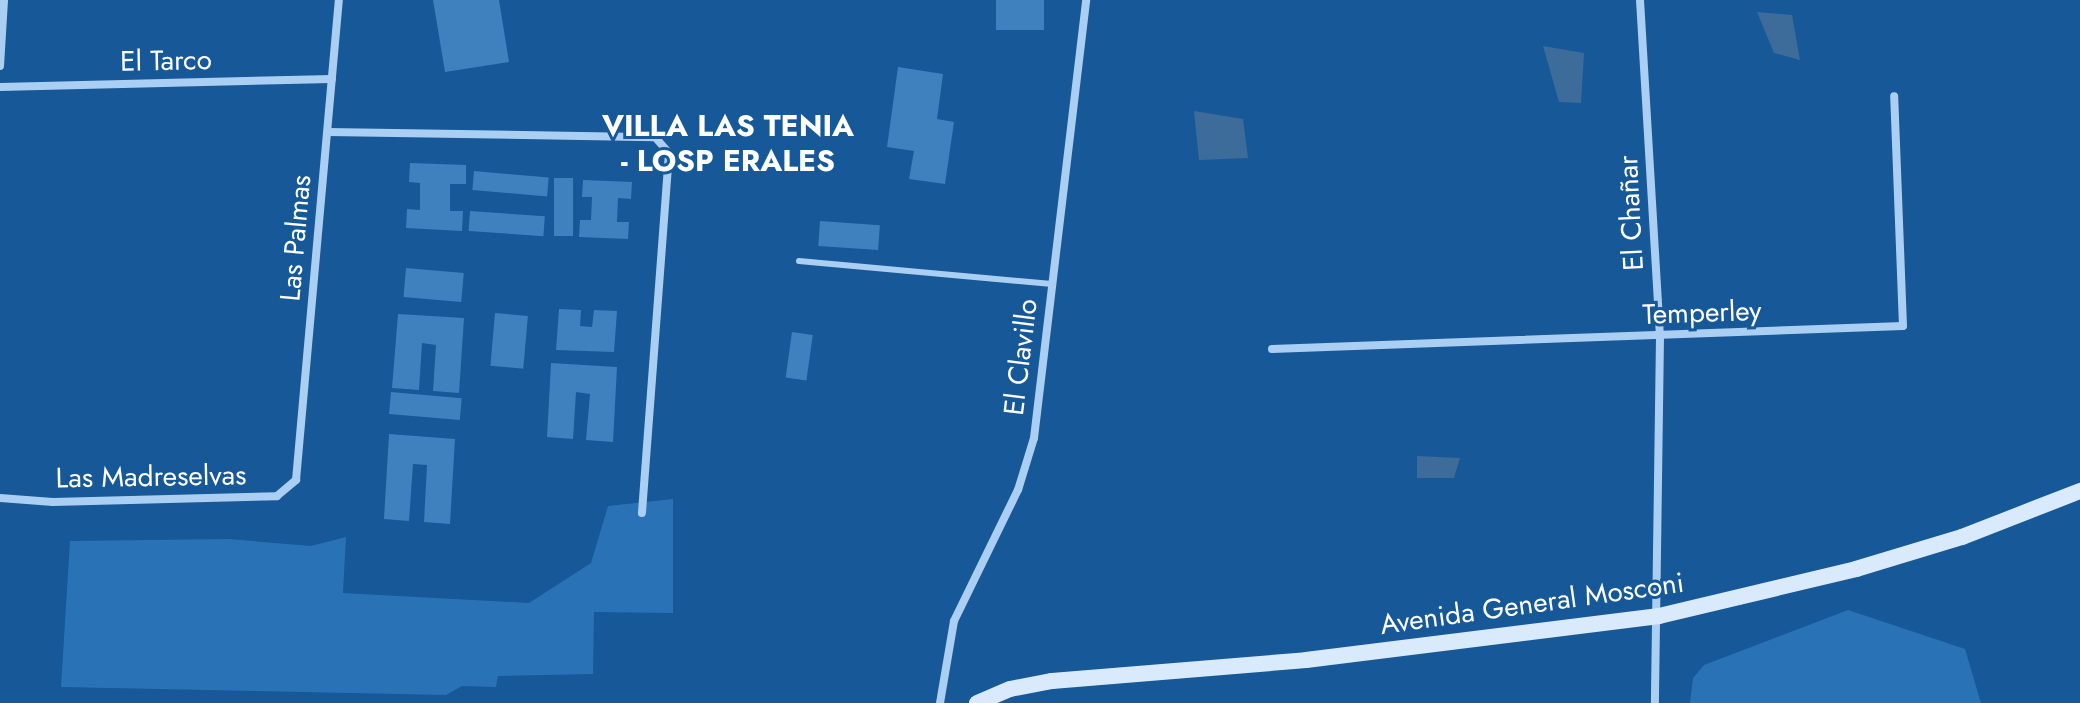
<!DOCTYPE html>
<html>
<head>
<meta charset="utf-8">
<style>
  body { margin:0 }
  #map { position:relative; width:2080px; height:703px; overflow:hidden; background:#165898; font-family:Jost,sans-serif }
  div>[style] { position:absolute }
  [style*='--x'] { left:calc(var(--x)*1px); top:calc(var(--y)*1px); width:calc(var(--w)*1px); rotate:calc(var(--a)*1deg) }
  .green>* { inset:0; background:#2a72b6 }
  .water>* { inset:0; background:#3d6c9a }
  .building>* { inset:0; background:#3f81bf; transform-origin:0 0 }
  .service>* { height:6px; margin:-3px; padding:0 3px; transform-origin:3px; border-radius:3px; background:#aacff2 }
  .minor>* { height:8px; margin:-4px; padding:0 4px; transform-origin:4px; border-radius:4px; background:#aacff2 }
  .secondary>* { height:16px; margin:-8px; padding:0 8px; transform-origin:8px; border-radius:8px; background:#d8eafc }
  span { translate:-50% -50%; white-space:nowrap; text-align:center; line-height:1.15; -webkit-text-stroke:6px #165898; paint-order:stroke }
  .street-label { font-size:28px; color:#fff }
  .neighbourhood-label { font-size:30px; color:#fff; font-weight:700 }
</style>
</head>
<body>
<div id="map">
  <div class="green">
    <div style="clip-path:polygon(673px 499px,673px 613px,594px 612px,593px 674px,498px 676px,496px 687px,462px 686px,446px 695px,61px 687px,70px 541px,229px 539px,311px 546px,346px 537px,343px 593px,529px 603px,591px 563px,608px 506px)"></div>
    <div style="clip-path:polygon(1848px 610px,1965px 649px,1981px 703px,1690px 703px,1693px 678px,1704px 665px)"></div>
  </div>
  <div class="water">
    <div style="clip-path:polygon(1757px 12px,1792px 15px,1800px 60px,1774px 53px)"></div>
    <div style="clip-path:polygon(1543px 46px,1584px 53px,1581px 103px,1559px 102px)"></div>
    <div style="clip-path:polygon(1194px 111px,1243px 119px,1248px 158px,1199px 160px)"></div>
    <div style="clip-path:polygon(1417px 456px,1460px 458px,1454px 478px,1417px 478px)"></div>
  </div>
  <div class="building">
    <div style="clip-path:polygon(433px 0,499px 0,509px 62px,445px 72px)"></div>
    <div style="left:996px;top:0;width:48px;height:30px"></div>
    <div style="clip-path:polygon(898px 67px,943px 74px,937px 119px,954px 122px,945px 184px,909px 179px,914px 151px,887px 147px)"></div>
    <div style="clip-path:polygon(410px 163px,466px 165px,466px 184px,450px 184px,450px 211px,463px 211px,462px 231px,406px 228px,407px 209px,420px 210px,420px 183px,409px 182px)"></div>
    <div style="left:474px;top:171px;width:75px;height:19px;rotate:5deg"></div>
    <div style="left:554px;top:178px;width:19px;height:58px"></div>
    <div style="clip-path:polygon(583px 180px,632px 182px,631px 199px,618px 198px,617px 222px,629px 222px,628px 239px,579px 237px,580px 220px,591px 220px,592px 197px,582px 197px)"></div>
    <div style="left:470px;top:211px;width:75px;height:20px;rotate:4deg"></div>
    <div style="left:820px;top:221px;width:60px;height:25px;rotate:4deg"></div>
    <div style="left:406px;top:268px;width:58px;height:29px;rotate:5deg"></div>
    <div style="clip-path:polygon(559px 309px,581px 310px,580px 326px,592px 327px,594px 310px,617px 311px,614px 352px,556px 350px)"></div>
    <div style="left:495px;top:313px;width:33px;height:53px;rotate:5deg"></div>
    <div style="clip-path:polygon(398px 314px,464px 318px,459px 393px,433px 391px,436px 345px,422px 343px,419px 390px,392px 388px)"></div>
    <div style="left:792px;top:332px;width:21px;height:46px;rotate:8deg"></div>
    <div style="clip-path:polygon(551px 363px,617px 367px,613px 442px,586px 440px,590px 394px,576px 392px,573px 439px,547px 437px)"></div>
    <div style="left:391px;top:392px;width:71px;height:22px;rotate:5deg"></div>
    <div style="clip-path:polygon(389px 434px,455px 439px,450px 524px,424px 522px,427px 465px,413px 464px,409px 521px,384px 519px)"></div>
  </div>
  <div class="service">
    <div style="--x:799;--y:261;--w:254;--a:5.2"></div>
  </div>
  <div class="minor">
    <div style="--x:1640;--y:0;--w:338;--a:86.6"></div>
    <div style="--x:1660;--y:337;--w:366;--a:90.8"></div>
    <div style="--x:0;--y:66;--w:66;--a:-86.5"></div>
    <div style="--x:0;--y:87;--w:332;--a:-1.4"></div>
    <div style="--x:328;--y:132;--w:327;--a:0.9"></div>
    <div style="--x:655;--y:137;--w:21;--a:49"></div>
    <div style="--x:669;--y:153;--w:361;--a:94.3"></div>
    <div style="--x:1272;--y:349;--w:631;--a:-2.09"></div>
    <div style="--x:1903;--y:326;--w:230;--a:-92.2"></div>
    <div style="--x:0;--y:498;--w:53;--a:4.3"></div>
    <div style="--x:53;--y:502;--w:224;--a:-1.5"></div>
    <div style="--x:277;--y:496;--w:25;--a:-40"></div>
    <div style="--x:296;--y:480;--w:482;--a:-84.9"></div>
    <div style="--x:940;--y:703;--w:83;--a:-80.3"></div>
    <div style="--x:954;--y:621;--w:146;--a:-64"></div>
    <div style="--x:1018;--y:490;--w:54;--a:-72.9"></div>
    <div style="--x:1034;--y:438;--w:441;--a:-83.2"></div>
  </div>
  <div class="secondary">
    <div style="--x:977;--y:703;--w:36;--a:-23"></div>
    <div style="--x:1010;--y:689;--w:43;--a:-10.8"></div>
    <div style="--x:1052;--y:681;--w:255;--a:-4.7"></div>
    <div style="--x:1306;--y:660;--w:356;--a:-7.1"></div>
    <div style="--x:1659;--y:616;--w:203;--a:-13.4"></div>
    <div style="--x:1856;--y:569;--w:111;--a:-16.8"></div>
    <div style="--x:1962;--y:537;--w:127;--a:-21.3"></div>
  </div>
  <div class="street-label">
    <span style="left:166px;top:61px;rotate:-1deg">El Tarco</span>
    <span style="left:1631px;top:213px;rotate:-93deg">El Chañar</span>
    <span style="left:296px;top:238px;rotate:-85deg">Las Palmas</span>
    <span style="left:1702px;top:313px;rotate:-2deg">Temperley</span>
    <span style="left:1021px;top:357px;rotate:-83deg">El Clavillo</span>
    <span style="left:151px;top:477px;rotate:-1deg">Las Madreselvas</span>
    <span style="left:1532px;top:604px;rotate:-8deg">Avenida General Mosconi</span>
  </div>
  <div class="neighbourhood-label">
    <span style="left:728px;top:143px">VILLA LAS TENIA<br>- LOSP ERALES</span>
  </div>
</div>
</body>
</html>
